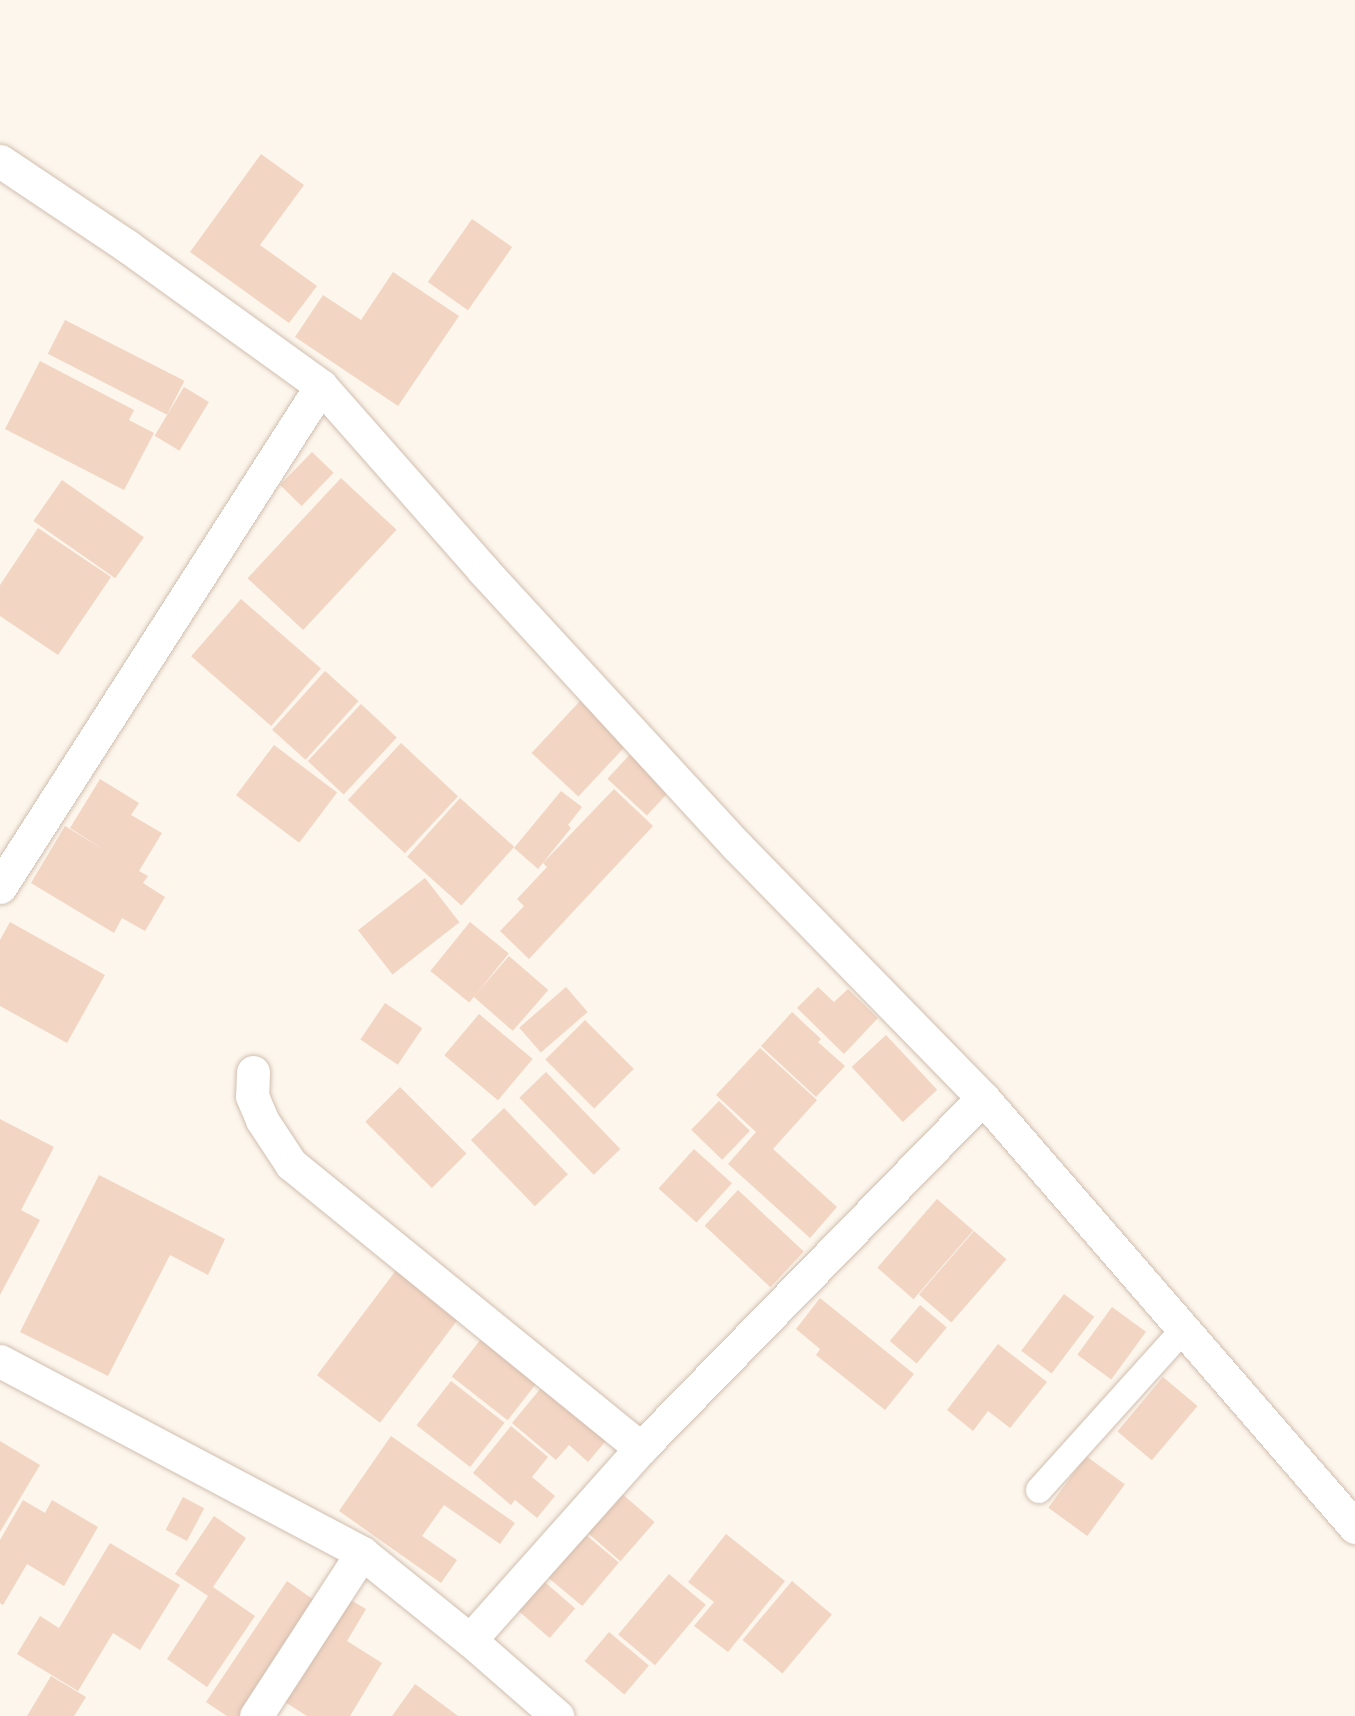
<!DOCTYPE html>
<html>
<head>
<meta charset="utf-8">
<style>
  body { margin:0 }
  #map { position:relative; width:1355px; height:1716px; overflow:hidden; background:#fdf6ec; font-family:Commissioner,sans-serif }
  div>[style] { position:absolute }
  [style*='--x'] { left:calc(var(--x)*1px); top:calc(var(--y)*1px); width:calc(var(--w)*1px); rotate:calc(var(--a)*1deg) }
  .building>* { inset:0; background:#f3d5c3; transform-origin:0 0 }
  .roads { filter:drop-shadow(0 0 2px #d1beb0) drop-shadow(0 0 2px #d1beb0) }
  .service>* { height:26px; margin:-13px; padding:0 13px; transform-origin:13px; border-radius:13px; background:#fff }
  .minor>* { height:33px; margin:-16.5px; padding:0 16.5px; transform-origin:16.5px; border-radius:16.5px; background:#fff }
  .tertiary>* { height:33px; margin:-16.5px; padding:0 16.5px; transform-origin:16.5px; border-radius:16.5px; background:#fff }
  span { translate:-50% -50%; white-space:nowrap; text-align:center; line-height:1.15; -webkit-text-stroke:5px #fffaf3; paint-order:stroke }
</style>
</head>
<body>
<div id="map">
  <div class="building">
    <div style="clip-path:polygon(261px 154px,304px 185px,260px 245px,317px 286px,289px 323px,190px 252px)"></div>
    <div style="left:472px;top:219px;width:49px;height:77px;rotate:35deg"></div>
    <div style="clip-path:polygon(393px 272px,459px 316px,398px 406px,295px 337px,323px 295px,361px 320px)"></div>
    <div style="left:65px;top:320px;width:134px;height:38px;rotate:27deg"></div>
    <div style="clip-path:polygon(40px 361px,134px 410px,129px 420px,154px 433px,124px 490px,5px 429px)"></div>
    <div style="left:184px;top:387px;width:29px;height:57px;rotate:31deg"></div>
    <div style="left:312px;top:452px;width:30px;height:46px;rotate:44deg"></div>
    <div style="left:341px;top:478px;width:76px;height:137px;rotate:43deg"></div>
    <div style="left:62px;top:480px;width:100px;height:50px;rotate:35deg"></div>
    <div style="clip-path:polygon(38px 528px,111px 577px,58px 655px,0 616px,0 585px)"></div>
    <div style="left:241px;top:599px;width:106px;height:76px;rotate:41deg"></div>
    <div style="left:325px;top:671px;width:45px;height:79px;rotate:42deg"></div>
    <div style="left:580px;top:701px;width:64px;height:71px;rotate:43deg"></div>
    <div style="left:361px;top:704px;width:49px;height:78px;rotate:43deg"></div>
    <div style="left:401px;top:743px;width:78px;height:78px;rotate:43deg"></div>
    <div style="left:274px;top:745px;width:79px;height:63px;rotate:37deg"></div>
    <div style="left:636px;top:748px;width:54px;height:42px;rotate:43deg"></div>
    <div style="clip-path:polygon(100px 779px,139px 803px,131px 815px,162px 833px,139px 871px,148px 876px,143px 883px,165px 897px,145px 931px,122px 918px,114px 933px,31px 883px,65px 826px,106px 851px,70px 828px)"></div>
    <div style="clip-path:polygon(614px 789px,653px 826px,529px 959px,500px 931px,524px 906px,517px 899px,547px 867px,543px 863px)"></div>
    <div style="clip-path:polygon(561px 791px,582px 807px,568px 825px,571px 828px,538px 869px,514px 848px)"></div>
    <div style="left:460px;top:798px;width:73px;height:79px;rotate:42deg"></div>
    <div style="left:425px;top:878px;width:56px;height:85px;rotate:52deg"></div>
    <div style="clip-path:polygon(10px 922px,105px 975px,67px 1043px,0 1006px,0 940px)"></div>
    <div style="left:470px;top:922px;width:50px;height:63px;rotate:39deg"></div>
    <div style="left:509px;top:956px;width:52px;height:54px;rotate:41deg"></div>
    <div style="left:566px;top:987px;width:33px;height:62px;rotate:49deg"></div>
    <div style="clip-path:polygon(818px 987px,834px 1002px,848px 989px,878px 1018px,844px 1054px,797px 1008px)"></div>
    <div style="left:385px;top:1003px;width:45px;height:44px;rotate:34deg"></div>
    <div style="clip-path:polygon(792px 1012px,821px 1039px,818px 1042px,845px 1066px,816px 1097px,761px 1046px)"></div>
    <div style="left:479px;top:1014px;width:70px;height:54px;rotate:40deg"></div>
    <div style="left:585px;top:1020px;width:69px;height:56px;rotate:45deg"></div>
    <div style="left:886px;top:1035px;width:75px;height:47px;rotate:47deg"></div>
    <div style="clip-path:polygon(760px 1048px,817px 1100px,773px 1149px,837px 1207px,810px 1238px,728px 1164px,756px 1132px,716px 1095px)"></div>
    <div style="left:546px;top:1072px;width:107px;height:37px;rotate:46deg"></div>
    <div style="left:400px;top:1087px;width:94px;height:49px;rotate:45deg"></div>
    <div style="left:719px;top:1101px;width:43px;height:40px;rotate:44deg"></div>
    <div style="left:504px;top:1108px;width:92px;height:46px;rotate:46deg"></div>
    <div style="clip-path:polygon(0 1119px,54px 1147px,21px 1210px,40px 1220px,0 1295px)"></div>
    <div style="left:694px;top:1149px;width:51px;height:53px;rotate:42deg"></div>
    <div style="clip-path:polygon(99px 1175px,225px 1239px,208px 1275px,170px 1255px,108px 1376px,20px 1332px)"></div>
    <div style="left:738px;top:1190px;width:90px;height:49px;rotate:43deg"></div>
    <div style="left:937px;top:1199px;width:48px;height:91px;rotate:41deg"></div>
    <div style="left:974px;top:1231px;width:43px;height:84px;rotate:41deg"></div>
    <div style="left:403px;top:1261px;width:79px;height:143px;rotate:37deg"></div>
    <div style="left:1064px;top:1294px;width:38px;height:71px;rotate:37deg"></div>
    <div style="clip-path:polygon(820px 1298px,914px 1374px,885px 1410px,816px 1355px,820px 1349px,796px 1329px)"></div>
    <div style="left:920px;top:1305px;width:35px;height:47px;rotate:40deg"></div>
    <div style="left:1112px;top:1307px;width:42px;height:59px;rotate:36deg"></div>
    <div style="left:488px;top:1330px;width:71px;height:59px;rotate:38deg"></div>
    <div style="clip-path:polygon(998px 1344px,1047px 1382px,1010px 1428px,988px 1411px,973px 1431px,947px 1410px)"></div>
    <div style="left:1163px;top:1377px;width:45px;height:71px;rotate:40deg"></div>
    <div style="left:451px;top:1381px;width:68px;height:56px;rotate:38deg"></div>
    <div style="clip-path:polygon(546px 1382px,610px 1436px,588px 1462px,569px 1445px,556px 1460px,512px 1423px)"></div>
    <div style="clip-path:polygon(511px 1426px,548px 1457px,532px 1477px,555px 1496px,537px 1518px,515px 1500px,511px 1505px,473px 1473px)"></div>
    <div style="clip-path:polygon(391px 1436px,515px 1523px,500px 1544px,444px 1505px,422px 1536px,457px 1560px,441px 1583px,339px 1511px)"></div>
    <div style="clip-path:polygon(0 1441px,40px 1465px,0 1532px)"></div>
    <div style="left:1086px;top:1456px;width:48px;height:64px;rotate:36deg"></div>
    <div style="left:613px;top:1486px;width:55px;height:52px;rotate:41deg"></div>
    <div style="left:183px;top:1497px;width:24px;height:37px;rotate:28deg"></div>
    <div style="clip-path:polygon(23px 1500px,45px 1513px,52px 1500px,98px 1527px,64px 1586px,27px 1564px,3px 1605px,0 1603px,0 1540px)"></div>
    <div style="clip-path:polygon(214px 1516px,246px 1538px,213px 1587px,255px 1616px,207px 1687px,167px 1659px,208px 1596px,175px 1574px)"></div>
    <div style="left:579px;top:1529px;width:52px;height:57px;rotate:40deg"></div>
    <div style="clip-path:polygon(726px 1534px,785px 1581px,728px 1652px,694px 1626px,714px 1602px,688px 1582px)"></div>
    <div style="clip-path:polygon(110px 1543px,180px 1585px,140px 1650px,113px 1633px,78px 1691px,17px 1654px,40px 1616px,59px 1628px)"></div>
    <div style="left:669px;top:1574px;width:48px;height:79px;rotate:40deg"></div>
    <div style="left:539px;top:1577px;width:48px;height:39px;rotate:41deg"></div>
    <div style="clip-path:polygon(287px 1581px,324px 1607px,251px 1716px,227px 1716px,206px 1702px)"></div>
    <div style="left:792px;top:1581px;width:52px;height:77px;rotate:40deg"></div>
    <div style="clip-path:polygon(347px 1598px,366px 1609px,347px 1641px,382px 1663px,350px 1716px,307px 1716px,285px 1702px)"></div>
    <div style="left:609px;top:1632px;width:52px;height:38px;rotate:40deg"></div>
    <div style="clip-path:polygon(51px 1676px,86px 1697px,74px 1716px,27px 1716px)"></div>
    <div style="clip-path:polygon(415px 1684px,458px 1716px,392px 1716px)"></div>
  </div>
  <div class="roads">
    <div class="service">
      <div style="--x:1039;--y:1490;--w:217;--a:-48"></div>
    </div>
    <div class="minor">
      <div style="--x:0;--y:161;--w:153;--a:33.8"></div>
      <div style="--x:127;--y:246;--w:239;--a:35.8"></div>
      <div style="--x:321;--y:386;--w:245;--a:48.6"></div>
      <div style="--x:483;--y:570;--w:375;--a:47.4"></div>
      <div style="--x:737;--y:846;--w:352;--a:45.7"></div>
      <div style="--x:983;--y:1098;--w:568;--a:49.07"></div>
      <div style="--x:0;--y:887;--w:595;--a:-57.35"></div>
      <div style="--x:253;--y:1072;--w:24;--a:92"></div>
      <div style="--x:252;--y:1096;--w:26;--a:67"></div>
      <div style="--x:262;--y:1120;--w:53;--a:56.6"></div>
      <div style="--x:291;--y:1164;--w:451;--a:39.1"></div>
      <div style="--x:470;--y:1640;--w:257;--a:-48.3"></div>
      <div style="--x:641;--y:1448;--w:489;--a:-45.7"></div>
      <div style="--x:256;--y:1716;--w:194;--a:-57"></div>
    </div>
    <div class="tertiary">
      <div style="--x:0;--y:1361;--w:410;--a:27.9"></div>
      <div style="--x:362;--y:1553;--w:139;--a:38.9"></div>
      <div style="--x:470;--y:1640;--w:116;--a:41.1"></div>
    </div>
  </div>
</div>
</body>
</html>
